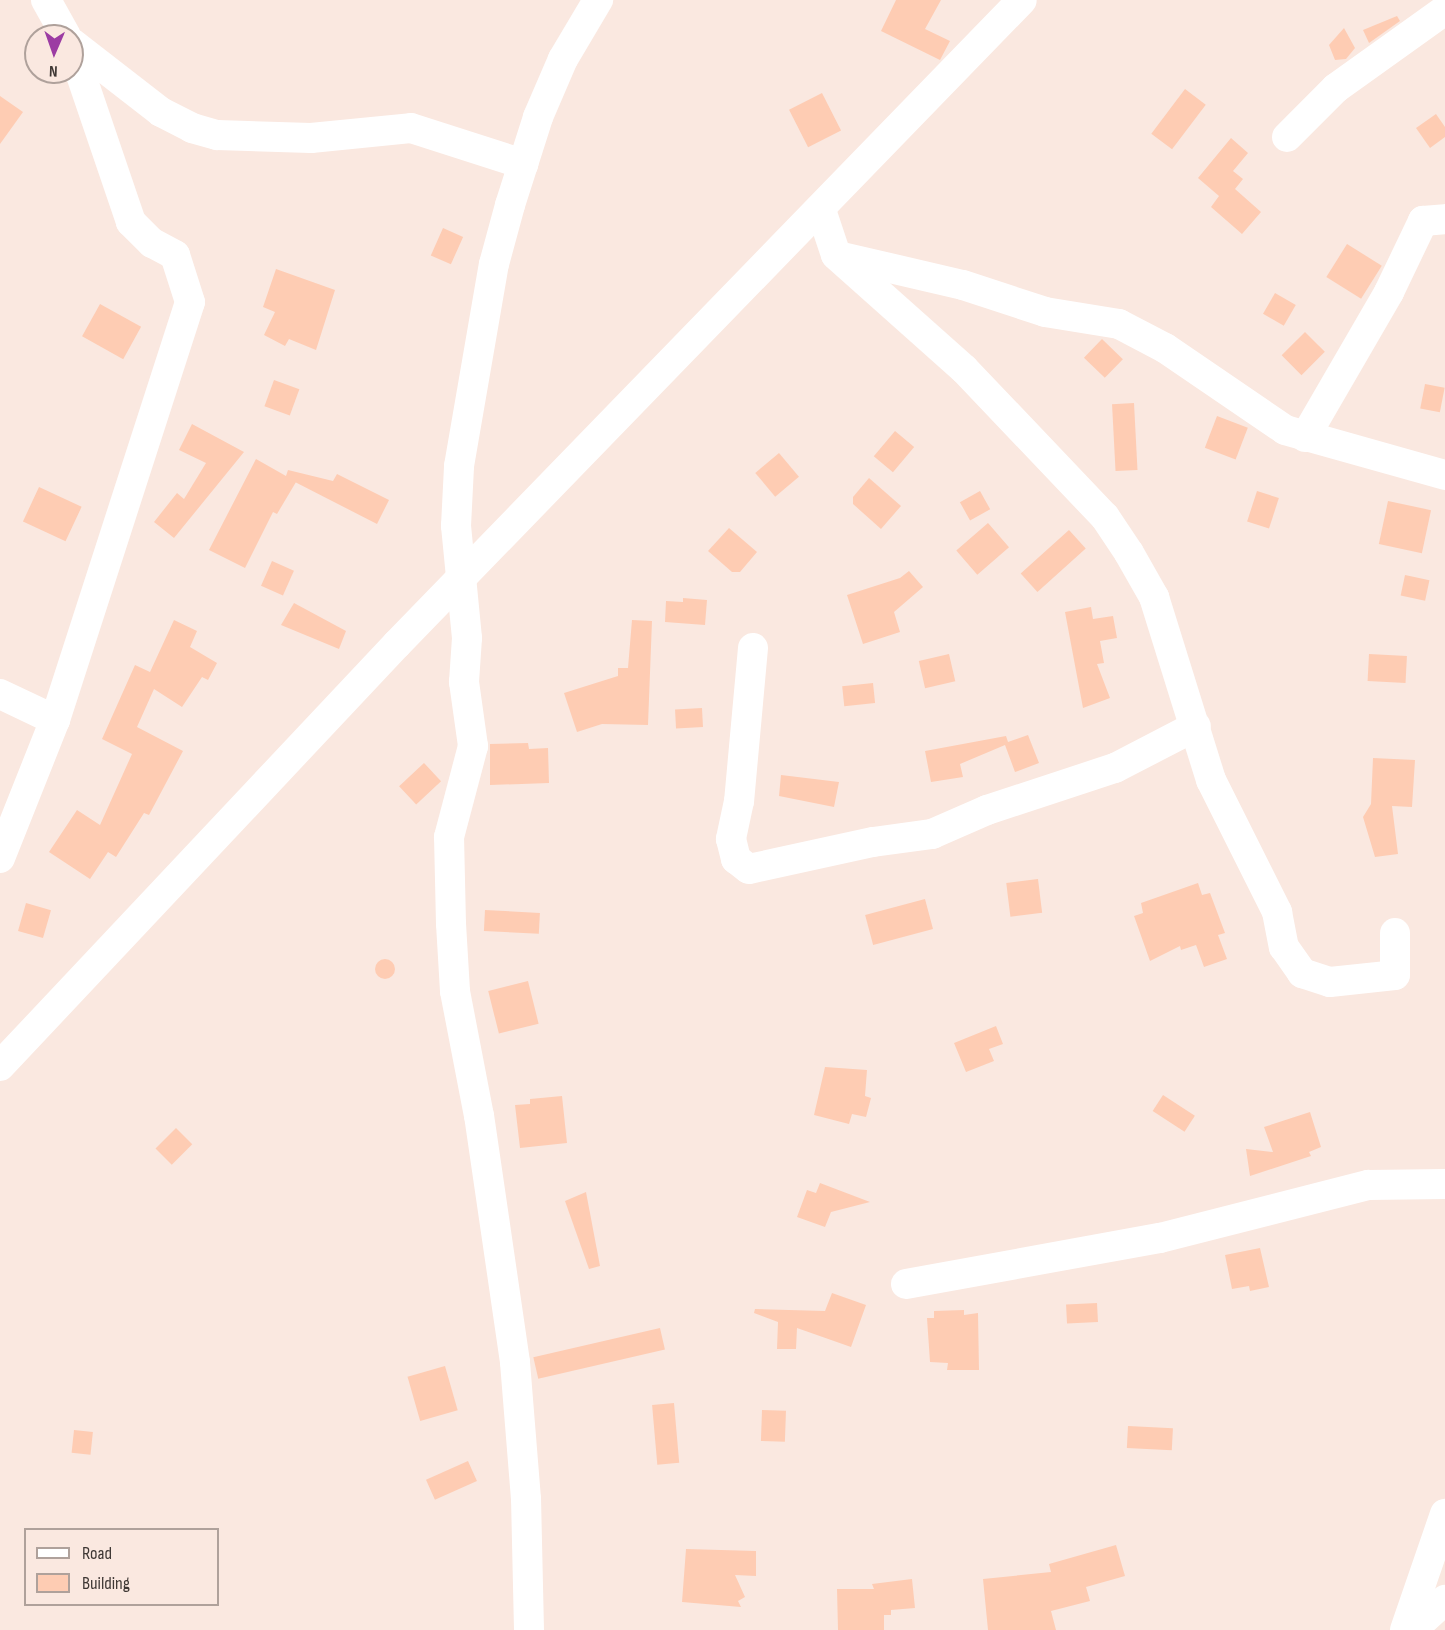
<!DOCTYPE html>
<html>
<head>
<meta charset="utf-8">
<style>
  body { margin:0 }
  #map { position:relative; width:1445px; height:1630px; overflow:hidden; background:#fae8e0; font-family:"Sofia Sans Condensed",sans-serif }
  div>[style] { position:absolute }
  [style*='--x'] { left:calc(var(--x)*1px); top:calc(var(--y)*1px); width:calc(var(--w)*1px); rotate:calc(var(--a)*1deg) }
  .building>* { inset:0; background:#feccb3; transform-origin:0 0 }
  .round { border-radius:50% }
  .minor>* { height:30px; margin:-15px; padding:0 15px; transform-origin:15px; border-radius:15px; background:#fff }
  span { translate:-50% -50%; white-space:nowrap; text-align:center; line-height:1.15; -webkit-text-stroke:6px #fae8e0; paint-order:stroke }
  .legend { position:absolute; left:24px; top:1528px; width:195px; height:78px; box-sizing:border-box; background:#fae8e0; border:2px solid #afa19b; margin:0; padding:8px 10px; list-style:none; font-size:18px; color:#3e3734 }
  .legend li { display:flex; align-items:center; gap:12px; height:30px }
  .legend b { width:30px; border:2px solid #afa19b }
  .north { position:absolute; left:24px; top:24px; width:60px; height:60px; box-sizing:border-box; background:#fae8e0; border:2px solid #afa19b; border-radius:50%; rotate:182deg; font-size:16px; font-weight:700; line-height:24px; text-align:center; color:#3e3734 }
  .north::after { content:''; display:block; margin:auto; width:21px; height:27px; background:#9c3ca3; clip-path:polygon(50% 0,100% 100%,50% 72%,0 100%) }
</style>
</head>
<body>
<div id="map">
  <div class="building">
    <div style="clip-path:polygon(896px 0,941px 0,925px 29px,950px 41px,940px 60px,881px 31px)"></div>
    <div style="clip-path:polygon(1397px 16px,1400px 21px,1369px 43px,1363px 30px)"></div>
    <div style="clip-path:polygon(1344px 28px,1355px 48px,1346px 59px,1335px 60px,1329px 45px)"></div>
    <div style="left:1185px;top:89px;width:26px;height:56px;rotate:37deg"></div>
    <div style="left:822px;top:93px;width:42px;height:37px;rotate:63deg"></div>
    <div style="clip-path:polygon(0 96px,23px 112px,0 144px)"></div>
    <div style="clip-path:polygon(1436px 114px,1445px 127px,1445px 137px,1430px 148px,1416px 128px)"></div>
    <div style="clip-path:polygon(1231px 138px,1248px 153px,1233px 171px,1243px 179px,1235px 189px,1261px 212px,1242px 234px,1211px 207px,1219px 196px,1198px 178px)"></div>
    <div style="left:443px;top:228px;width:22px;height:30px;rotate:24deg"></div>
    <div style="left:1347px;top:244px;width:41px;height:39px;rotate:32deg"></div>
    <div style="clip-path:polygon(276px 269px,335px 290px,316px 350px,289px 339px,285px 346px,264px 335px,275px 312px,263px 307px)"></div>
    <div style="left:1275px;top:293px;width:24px;height:24px;rotate:30deg"></div>
    <div style="left:100px;top:304px;width:47px;height:37px;rotate:29deg"></div>
    <div style="left:1305px;top:332px;width:28px;height:33px;rotate:45deg"></div>
    <div style="left:1102px;top:339px;width:29px;height:26px;rotate:44deg"></div>
    <div style="left:274px;top:380px;width:27px;height:28px;rotate:20deg"></div>
    <div style="left:1425px;top:384px;width:20px;height:25px;rotate:11deg"></div>
    <div style="left:1134px;top:403px;width:67px;height:22px;rotate:87deg"></div>
    <div style="left:1217px;top:416px;width:33px;height:34px;rotate:21deg"></div>
    <div style="clip-path:polygon(192px 424px,244px 452px,174px 538px,154px 522px,177px 493px,184px 499px,206px 463px,179px 450px)"></div>
    <div style="left:895px;top:431px;width:25px;height:33px;rotate:40deg"></div>
    <div style="left:779px;top:453px;width:31px;height:31px;rotate:50deg"></div>
    <div style="clip-path:polygon(256px 459px,286px 476px,288px 470px,333px 481px,337px 474px,389px 500px,377px 524px,293px 481px,296px 482px,277px 514px,273px 512px,245px 568px,209px 550px)"></div>
    <div style="clip-path:polygon(869px 478px,901px 506px,881px 529px,853px 504px,853px 497px)"></div>
    <div style="left:39px;top:487px;width:47px;height:38px;rotate:25deg"></div>
    <div style="left:980px;top:491px;width:21px;height:23px;rotate:61deg"></div>
    <div style="left:1257px;top:491px;width:23px;height:32px;rotate:18deg"></div>
    <div style="left:1388px;top:501px;width:44px;height:44px;rotate:12deg"></div>
    <div style="left:988px;top:523px;width:32px;height:42px;rotate:49deg"></div>
    <div style="clip-path:polygon(729px 528px,757px 552px,740px 572px,732px 572px,708px 551px)"></div>
    <div style="left:1069px;top:530px;width:25px;height:65px;rotate:48deg"></div>
    <div style="left:272px;top:561px;width:24px;height:27px;rotate:24deg"></div>
    <div style="clip-path:polygon(909px 571px,923px 587px,894px 612px,900px 632px,863px 644px,847px 595px,900px 578px)"></div>
    <div style="left:1405px;top:575px;width:25px;height:21px;rotate:12deg"></div>
    <div style="clip-path:polygon(683px 598px,707px 600px,705px 625px,665px 622px,666px 601px,683px 602px)"></div>
    <div style="clip-path:polygon(294px 603px,346px 631px,339px 649px,281px 625px)"></div>
    <div style="clip-path:polygon(1091px 607px,1093px 619px,1113px 616px,1117px 638px,1100px 641px,1104px 663px,1097px 664px,1110px 698px,1083px 708px,1065px 612px)"></div>
    <div style="clip-path:polygon(174px 620px,197px 631px,190px 647px,217px 663px,208px 680px,202px 677px,182px 707px,154px 689px,137px 727px,183px 751px,149px 815px,144px 813px,116px 857px,108px 852px,90px 879px,49px 852px,77px 810px,100px 825px,132px 754px,102px 739px,135px 665px,150px 672px)"></div>
    <div style="clip-path:polygon(632px 620px,652px 621px,648px 725px,602px 724px,577px 732px,564px 693px,618px 676px,618px 668px,628px 668px)"></div>
    <div style="left:949px;top:654px;width:28px;height:31px;rotate:77deg"></div>
    <div style="left:1369px;top:654px;width:38px;height:27px;rotate:3deg"></div>
    <div style="left:873px;top:683px;width:20px;height:31px;rotate:84deg"></div>
    <div style="left:702px;top:708px;width:19px;height:27px;rotate:87deg"></div>
    <div style="clip-path:polygon(1028px 735px,1039px 763px,1015px 772px,1005px 745px,960px 764px,963px 777px,931px 782px,925px 751px,1006px 736px,1008px 742px)"></div>
    <div style="clip-path:polygon(528px 743px,529px 749px,548px 748px,549px 783px,490px 785px,490px 744px)"></div>
    <div style="clip-path:polygon(1373px 758px,1415px 760px,1412px 807px,1392px 806px,1398px 854px,1375px 857px,1363px 817px,1371px 804px)"></div>
    <div style="left:424px;top:763px;width:25px;height:34px;rotate:47deg"></div>
    <div style="clip-path:polygon(781px 775px,839px 782px,834px 807px,779px 796px)"></div>
    <div style="left:1038px;top:879px;width:34px;height:32px;rotate:83deg"></div>
    <div style="clip-path:polygon(1198px 883px,1202px 895px,1210px 893px,1225px 933px,1218px 935px,1227px 959px,1204px 967px,1196px 945px,1181px 950px,1180px 946px,1150px 961px,1134px 916px,1143px 913px,1141px 903px)"></div>
    <div style="left:925px;top:899px;width:31px;height:62px;rotate:75deg"></div>
    <div style="left:26px;top:903px;width:26px;height:29px;rotate:16deg"></div>
    <div style="left:485px;top:910px;width:55px;height:21px;rotate:3deg"></div>
    <div class="round" style="left:375px;top:959px;width:20px;height:20px"></div>
    <div style="left:528px;top:981px;width:44px;height:41px;rotate:76deg"></div>
    <div style="clip-path:polygon(996px 1026px,1003px 1044px,989px 1049px,994px 1061px,966px 1072px,954px 1043px)"></div>
    <div style="clip-path:polygon(825px 1067px,867px 1070px,865px 1096px,871px 1098px,866px 1117px,852px 1114px,849px 1124px,814px 1115px)"></div>
    <div style="left:1163px;top:1095px;width:38px;height:19px;rotate:33deg"></div>
    <div style="clip-path:polygon(562px 1096px,567px 1143px,520px 1148px,515px 1105px,530px 1104px,530px 1099px)"></div>
    <div style="clip-path:polygon(1310px 1112px,1321px 1147px,1309px 1152px,1311px 1156px,1250px 1176px,1246px 1149px,1273px 1152px,1264px 1127px)"></div>
    <div style="left:176px;top:1128px;width:23px;height:29px;rotate:45deg"></div>
    <div style="clip-path:polygon(820px 1183px,870px 1202px,831px 1212px,825px 1227px,797px 1217px,807px 1190px,816px 1193px)"></div>
    <div style="clip-path:polygon(586px 1192px,600px 1266px,589px 1269px,565px 1201px)"></div>
    <div style="clip-path:polygon(1260px 1248px,1269px 1287px,1250px 1291px,1249px 1286px,1232px 1289px,1225px 1255px)"></div>
    <div style="clip-path:polygon(832px 1293px,866px 1305px,851px 1347px,797px 1328px,796px 1349px,777px 1349px,778px 1322px,754px 1313px,755px 1309px,825px 1311px)"></div>
    <div style="left:1097px;top:1303px;width:19px;height:31px;rotate:87deg"></div>
    <div style="clip-path:polygon(964px 1310px,964px 1315px,978px 1313px,979px 1370px,947px 1370px,948px 1363px,930px 1362px,927px 1318px,934px 1318px,934px 1311px)"></div>
    <div style="left:660px;top:1328px;width:22px;height:130px;rotate:77deg"></div>
    <div style="left:445px;top:1366px;width:46px;height:39px;rotate:74deg"></div>
    <div style="left:674px;top:1403px;width:60px;height:22px;rotate:85deg"></div>
    <div style="left:762px;top:1410px;width:24px;height:31px;rotate:2deg"></div>
    <div style="left:1128px;top:1426px;width:45px;height:22px;rotate:3deg"></div>
    <div style="left:74px;top:1430px;width:19px;height:23px;rotate:6deg"></div>
    <div style="left:468px;top:1461px;width:22px;height:46px;rotate:66deg"></div>
    <div style="clip-path:polygon(1116px 1545px,1125px 1576px,1086px 1587px,1090px 1601px,1051px 1611px,1056px 1630px,988px 1630px,983px 1579px,1051px 1572px,1049px 1564px)"></div>
    <div style="clip-path:polygon(686px 1549px,756px 1551px,756px 1576px,735px 1575px,745px 1597px,738px 1601px,741px 1607px,682px 1602px)"></div>
    <div style="clip-path:polygon(912px 1579px,915px 1608px,891px 1610px,891px 1615px,884px 1615px,884px 1630px,838px 1630px,837px 1589px,874px 1589px,872px 1584px)"></div>
  </div>
  <div class="minor">
    <div style="--x:46;--y:0;--w:41;--a:60.9"></div>
    <div style="--x:72;--y:43;--w:113;--a:37.8"></div>
    <div style="--x:161;--y:112;--w:35;--a:27"></div>
    <div style="--x:192;--y:128;--w:26;--a:16"></div>
    <div style="--x:217;--y:135;--w:94;--a:1.8"></div>
    <div style="--x:311;--y:138;--w:100;--a:-5.7"></div>
    <div style="--x:411;--y:128;--w:118;--a:17.8"></div>
    <div style="--x:1287;--y:137;--w:69;--a:-45"></div>
    <div style="--x:1336;--y:88;--w:134;--a:-35.6"></div>
    <div style="--x:821;--y:210;--w:47;--a:71.6"></div>
    <div style="--x:836;--y:255;--w:171;--a:41.7"></div>
    <div style="--x:964;--y:369;--w:204;--a:46.4"></div>
    <div style="--x:1105;--y:517;--w:43;--a:56.3"></div>
    <div style="--x:1129;--y:553;--w:51;--a:60.4"></div>
    <div style="--x:1154;--y:597;--w:192;--a:72.7"></div>
    <div style="--x:1211;--y:780;--w:148;--a:63.4"></div>
    <div style="--x:1277;--y:912;--w:36;--a:79"></div>
    <div style="--x:1284;--y:947;--w:32;--a:55"></div>
    <div style="--x:1302;--y:973;--w:29;--a:18"></div>
    <div style="--x:1330;--y:982;--w:65;--a:-6.1"></div>
    <div style="--x:1395;--y:975;--w:42;--a:-90"></div>
    <div style="--x:838;--y:256;--w:128;--a:13.1"></div>
    <div style="--x:963;--y:285;--w:86;--a:18.2"></div>
    <div style="--x:1045;--y:312;--w:75;--a:9.2"></div>
    <div style="--x:1119;--y:324;--w:52;--a:27.6"></div>
    <div style="--x:1165;--y:348;--w:145;--a:34.3"></div>
    <div style="--x:1285;--y:430;--w:166;--a:15.7"></div>
    <div style="--x:1305;--y:437;--w:168;--a:-59.9"></div>
    <div style="--x:1389;--y:292;--w:79;--a:-64.4"></div>
    <div style="--x:1423;--y:221;--w:22;--a:-5"></div>
    <div style="--x:753;--y:648;--w:154;--a:95.2"></div>
    <div style="--x:739;--y:801;--w:39;--a:102"></div>
    <div style="--x:731;--y:839;--w:21;--a:76"></div>
    <div style="--x:736;--y:859;--w:16;--a:38"></div>
    <div style="--x:749;--y:869;--w:127;--a:-12.3"></div>
    <div style="--x:873;--y:842;--w:60;--a:-7.7"></div>
    <div style="--x:932;--y:834;--w:60;--a:-23.6"></div>
    <div style="--x:987;--y:810;--w:135;--a:-18.2"></div>
    <div style="--x:1115;--y:768;--w:91;--a:-27.4"></div>
    <div style="--x:0;--y:694;--w:61;--a:25.3"></div>
    <div style="--x:0;--y:858;--w:149;--a:-68.3"></div>
    <div style="--x:55;--y:720;--w:439;--a:-72.1"></div>
    <div style="--x:190;--y:302;--w:49;--a:-107.7"></div>
    <div style="--x:175;--y:255;--w:26;--a:-152"></div>
    <div style="--x:152;--y:243;--w:30;--a:-135"></div>
    <div style="--x:131;--y:222;--w:183;--a:-108.8"></div>
    <div style="--x:0;--y:1066;--w:579;--a:-46.75"></div>
    <div style="--x:397;--y:644;--w:897;--a:-45.86"></div>
    <div style="--x:906;--y:1284;--w:258;--a:-10.3"></div>
    <div style="--x:1160;--y:1238;--w:215;--a:-14.3"></div>
    <div style="--x:1368;--y:1185;--w:77;--a:-0.7"></div>
    <div style="--x:529;--y:1630;--w:131;--a:-91.3"></div>
    <div style="--x:526;--y:1499;--w:137;--a:-94.6"></div>
    <div style="--x:515;--y:1362;--w:249;--a:-98.3"></div>
    <div style="--x:479;--y:1116;--w:127;--a:-100.9"></div>
    <div style="--x:455;--y:991;--w:67;--a:-93.4"></div>
    <div style="--x:451;--y:924;--w:87;--a:-91.3"></div>
    <div style="--x:449;--y:837;--w:94;--a:-75.2"></div>
    <div style="--x:473;--y:746;--w:65;--a:-98"></div>
    <div style="--x:464;--y:682;--w:44;--a:-86.1"></div>
    <div style="--x:467;--y:638;--w:113;--a:-95.6"></div>
    <div style="--x:456;--y:526;--w:60;--a:-87.1"></div>
    <div style="--x:459;--y:466;--w:205;--a:-80.2"></div>
    <div style="--x:494;--y:264;--w:61;--a:-74.8"></div>
    <div style="--x:510;--y:205;--w:92;--a:-72.3"></div>
    <div style="--x:538;--y:117;--w:63;--a:-66.7"></div>
    <div style="--x:563;--y:59;--w:69;--a:-59.3"></div>
    <div style="--x:1405;--y:1630;--w:123;--a:-71"></div>
    <div style="--x:1412;--y:1630;--w:45;--a:-42.3"></div>
  </div>
  <ul class="legend">
  <li><b style="height:8px;background:#fff"></b>Road</li>
  <li><b style="height:16px;background:#feccb3"></b>Building</li>
  </ul>
  <div class="north">N</div>
</div>
</body>
</html>
